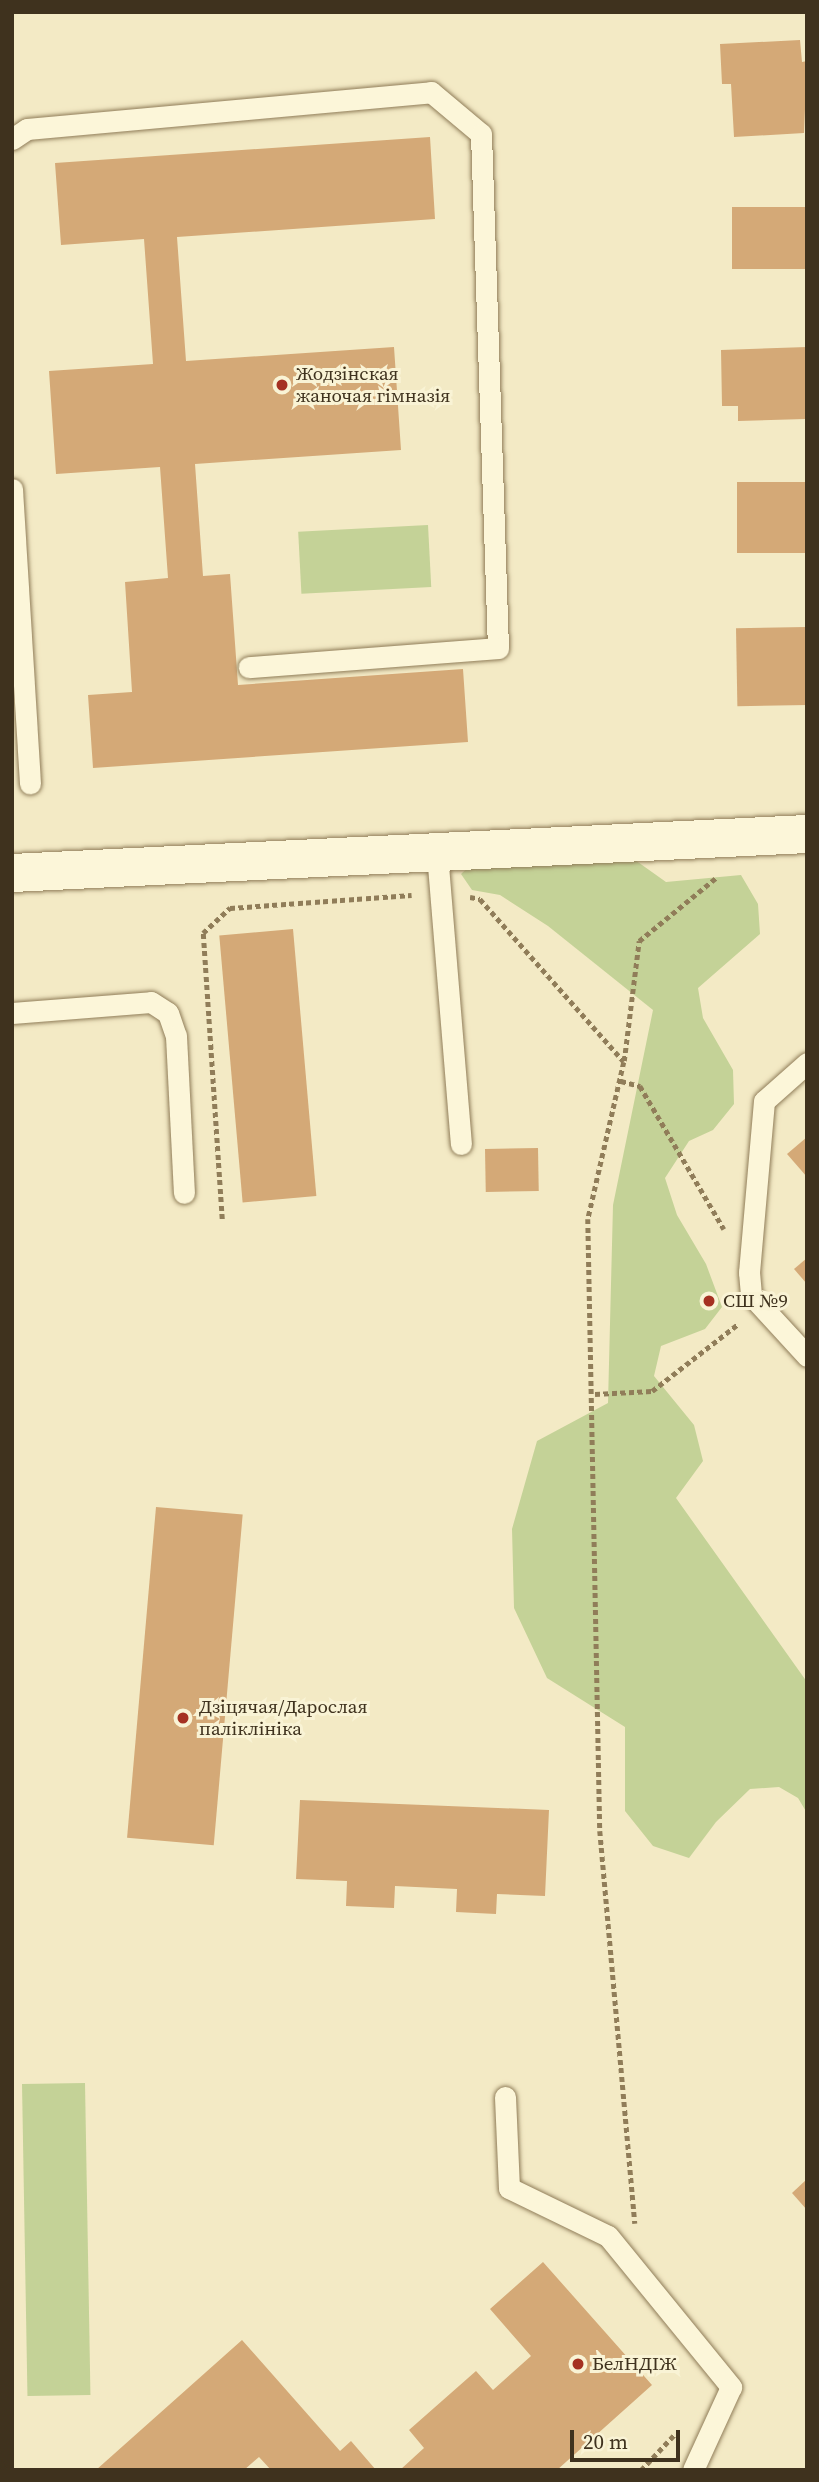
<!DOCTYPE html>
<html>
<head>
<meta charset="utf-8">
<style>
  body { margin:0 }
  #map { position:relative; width:819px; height:2482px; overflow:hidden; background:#f3eac5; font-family:"Source Serif 4",serif }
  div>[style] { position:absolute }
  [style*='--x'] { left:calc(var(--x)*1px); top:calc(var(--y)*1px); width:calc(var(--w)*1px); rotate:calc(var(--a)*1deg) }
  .green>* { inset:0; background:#c4d297; transform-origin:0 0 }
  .building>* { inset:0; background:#d4a977; transform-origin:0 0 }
  .path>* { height:4.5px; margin-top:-2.25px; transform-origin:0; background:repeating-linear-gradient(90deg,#907d59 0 5px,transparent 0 8.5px) }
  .roads { filter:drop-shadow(0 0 2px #907d59) drop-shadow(0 0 2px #907d59) }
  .service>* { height:21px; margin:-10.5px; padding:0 10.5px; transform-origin:10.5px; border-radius:10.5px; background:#fcf6d9 }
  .minor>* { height:38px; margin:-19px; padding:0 19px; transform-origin:19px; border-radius:19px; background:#fcf6d9 }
  .dots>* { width:19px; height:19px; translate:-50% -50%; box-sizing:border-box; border:4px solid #f9f3d5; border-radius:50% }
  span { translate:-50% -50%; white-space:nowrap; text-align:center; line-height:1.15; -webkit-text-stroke:6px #f9f3d5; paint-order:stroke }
  .poi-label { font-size:19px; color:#3f321e }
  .left { translate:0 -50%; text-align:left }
  .frame { position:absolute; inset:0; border:14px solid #3f321e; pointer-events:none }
  .scale { position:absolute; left:570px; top:2430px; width:110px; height:32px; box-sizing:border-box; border:4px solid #3f321e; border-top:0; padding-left:9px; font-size:21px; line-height:24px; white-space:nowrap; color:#3f321e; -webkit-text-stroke:5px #f9f3d5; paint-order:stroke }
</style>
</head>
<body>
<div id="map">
  <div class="green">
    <div style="left:428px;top:525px;width:62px;height:130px;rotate:87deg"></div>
    <div style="clip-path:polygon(628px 855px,666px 882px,741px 875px,758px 904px,760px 934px,698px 988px,703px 1018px,733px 1070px,734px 1104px,713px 1130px,689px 1141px,665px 1178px,677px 1215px,706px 1264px,722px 1307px,705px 1329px,661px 1346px,654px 1376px,694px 1425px,703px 1461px,676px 1498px,807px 1682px,807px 1813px,798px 1798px,779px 1787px,750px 1789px,716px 1822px,689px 1858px,653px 1846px,625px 1811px,625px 1727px,547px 1678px,514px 1608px,512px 1529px,537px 1441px,608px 1403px,613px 1205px,653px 1010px,548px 926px,500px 895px,472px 890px,461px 874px,473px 863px)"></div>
    <div style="left:85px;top:2083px;width:312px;height:63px;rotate:89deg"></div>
  </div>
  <div class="building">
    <div style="clip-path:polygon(800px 40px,802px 62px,807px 61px,804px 133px,734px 137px,731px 84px,722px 84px,720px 44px)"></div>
    <div style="clip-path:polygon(430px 137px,435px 219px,177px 237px,186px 361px,394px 347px,401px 450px,195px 464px,203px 576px,230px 574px,238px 685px,463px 669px,468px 742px,93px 768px,88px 695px,132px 692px,125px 582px,168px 578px,160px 467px,56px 474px,49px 371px,153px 364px,144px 239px,61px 245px,55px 163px)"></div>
    <div style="left:807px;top:207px;width:62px;height:75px;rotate:90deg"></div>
    <div style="clip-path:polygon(807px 347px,805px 419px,738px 421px,738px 406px,722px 406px,721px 350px)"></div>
    <div style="left:807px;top:482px;width:71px;height:70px;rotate:90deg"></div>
    <div style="left:806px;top:627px;width:78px;height:70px;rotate:89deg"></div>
    <div style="left:293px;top:929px;width:268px;height:74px;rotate:85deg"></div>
    <div style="clip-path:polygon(807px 1137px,807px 1177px,787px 1154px)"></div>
    <div style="left:538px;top:1148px;width:43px;height:53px;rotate:89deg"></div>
    <div style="clip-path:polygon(807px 1258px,807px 1284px,794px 1269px)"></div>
    <div style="left:156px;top:1507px;width:87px;height:332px;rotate:5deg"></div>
    <div style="clip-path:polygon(300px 1800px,549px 1810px,545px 1896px,497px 1894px,496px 1914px,456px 1912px,457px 1889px,395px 1886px,394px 1908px,346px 1906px,347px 1881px,296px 1879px)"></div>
    <div style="clip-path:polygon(807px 2179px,807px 2210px,792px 2193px)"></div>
    <div style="clip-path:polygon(543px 2262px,652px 2385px,557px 2470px,400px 2470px,424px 2448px,409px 2430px,476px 2371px,493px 2390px,531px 2356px,490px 2309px)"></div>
    <div style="clip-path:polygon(242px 2340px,340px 2451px,351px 2441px,376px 2470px,271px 2470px,259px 2457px,244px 2470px,96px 2470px)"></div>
  </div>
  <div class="path">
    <div style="--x:470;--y:897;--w:10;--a:11"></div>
    <div style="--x:480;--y:899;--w:217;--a:48.5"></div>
    <div style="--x:624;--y:1062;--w:161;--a:102.9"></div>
    <div style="--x:588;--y:1219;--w:612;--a:88.88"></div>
    <div style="--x:600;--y:1831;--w:394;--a:84.9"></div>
    <div style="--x:624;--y:1061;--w:121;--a:-82.9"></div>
    <div style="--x:639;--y:941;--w:101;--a:-39.4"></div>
    <div style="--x:621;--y:1081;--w:20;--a:15"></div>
    <div style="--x:640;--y:1086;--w:166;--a:59.6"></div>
    <div style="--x:222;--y:1219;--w:287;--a:-93.8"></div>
    <div style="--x:203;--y:933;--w:37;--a:-43"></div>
    <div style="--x:230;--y:908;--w:182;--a:-4.1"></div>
    <div style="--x:595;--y:1394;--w:57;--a:-3"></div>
    <div style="--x:652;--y:1391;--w:109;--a:-37.9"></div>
    <div style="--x:641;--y:2470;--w:48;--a:-46.7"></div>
  </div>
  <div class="roads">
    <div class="service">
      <div style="--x:12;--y:139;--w:18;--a:-34"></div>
      <div style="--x:27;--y:129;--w:406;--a:-5.2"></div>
      <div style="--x:431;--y:92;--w:65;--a:40"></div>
      <div style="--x:481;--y:134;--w:514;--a:88.11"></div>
      <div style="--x:498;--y:648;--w:250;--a:175.6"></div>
      <div style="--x:12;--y:489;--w:295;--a:86.5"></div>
      <div style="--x:437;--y:853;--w:292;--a:85.3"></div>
      <div style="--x:12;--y:1013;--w:139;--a:-4.5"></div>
      <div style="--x:151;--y:1002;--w:20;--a:33"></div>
      <div style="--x:168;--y:1013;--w:24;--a:71"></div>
      <div style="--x:176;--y:1036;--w:157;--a:87.1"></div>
      <div style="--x:807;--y:1063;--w:57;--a:138.5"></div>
      <div style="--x:764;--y:1101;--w:172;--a:95"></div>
      <div style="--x:749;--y:1272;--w:23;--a:85"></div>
      <div style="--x:751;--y:1295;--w:83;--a:47.4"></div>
      <div style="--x:505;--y:2097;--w:91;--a:87.5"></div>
      <div style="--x:509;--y:2188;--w:110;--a:25.9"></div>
      <div style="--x:608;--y:2236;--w:195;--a:50.8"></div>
      <div style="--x:731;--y:2387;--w:91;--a:114.6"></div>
    </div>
    <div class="minor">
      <div style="--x:12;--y:873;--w:796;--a:-2.81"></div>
    </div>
  </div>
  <div class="dots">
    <div style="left:282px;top:385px;background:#a53122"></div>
    <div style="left:709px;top:1301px;background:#a53122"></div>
    <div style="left:183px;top:1718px;background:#a53122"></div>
    <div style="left:578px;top:2364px;background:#a53122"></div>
  </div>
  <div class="poi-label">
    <span class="left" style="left:296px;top:385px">Жодзінская<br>жаночая гімназія</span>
    <span class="left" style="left:723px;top:1301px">СШ №9</span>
    <span class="left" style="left:199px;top:1718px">Дзіцячая/Дарослая<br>паліклініка</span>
    <span class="left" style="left:592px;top:2364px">БелНДІЖ</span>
  </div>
  <div class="frame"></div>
  <div class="scale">20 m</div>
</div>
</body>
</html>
